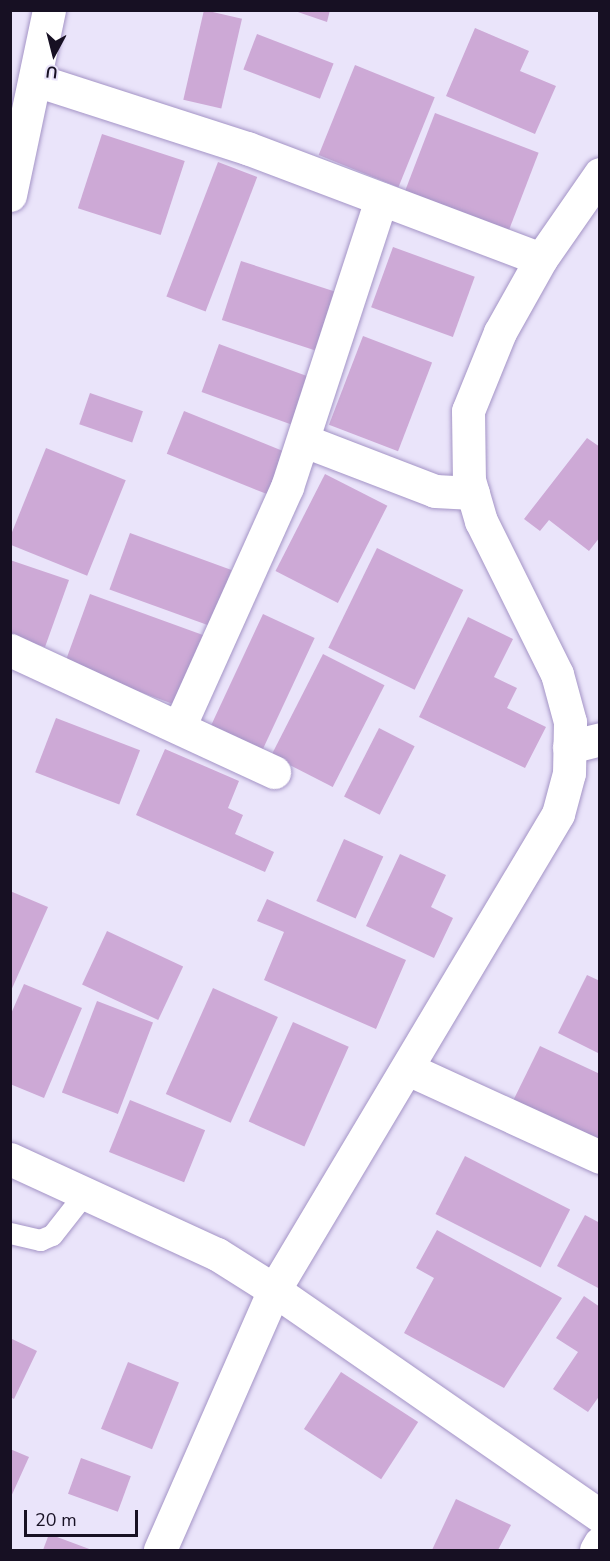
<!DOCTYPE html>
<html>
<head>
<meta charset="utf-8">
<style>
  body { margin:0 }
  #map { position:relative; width:610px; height:1561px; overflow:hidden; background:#eae4fa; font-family:"Nunito Sans",sans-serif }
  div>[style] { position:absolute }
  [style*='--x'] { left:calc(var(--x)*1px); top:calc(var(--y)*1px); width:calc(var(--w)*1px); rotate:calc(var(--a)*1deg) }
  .building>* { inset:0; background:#cda9d6; transform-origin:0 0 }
  .roads { filter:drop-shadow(0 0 2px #a494c6) drop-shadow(0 0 2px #a494c6) }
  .lane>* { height:21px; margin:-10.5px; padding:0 10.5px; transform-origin:10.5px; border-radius:10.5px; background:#fff }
  .street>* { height:33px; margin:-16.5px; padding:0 16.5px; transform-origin:16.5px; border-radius:16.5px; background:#fff }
  .secondary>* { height:33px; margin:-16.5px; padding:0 16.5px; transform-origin:16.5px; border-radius:16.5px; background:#fff }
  span { translate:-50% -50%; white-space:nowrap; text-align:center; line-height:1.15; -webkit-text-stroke:4.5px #eae4fa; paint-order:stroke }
  .frame { position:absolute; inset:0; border:12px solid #171023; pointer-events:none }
  .north { position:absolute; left:24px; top:24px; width:60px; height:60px; -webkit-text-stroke:4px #eae4fa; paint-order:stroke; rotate:187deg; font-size:16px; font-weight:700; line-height:24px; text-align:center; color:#171023 }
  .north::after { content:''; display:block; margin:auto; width:21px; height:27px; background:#171023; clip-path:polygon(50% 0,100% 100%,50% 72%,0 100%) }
  .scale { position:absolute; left:24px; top:1510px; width:114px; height:27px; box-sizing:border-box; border:3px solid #171023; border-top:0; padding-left:8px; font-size:18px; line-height:21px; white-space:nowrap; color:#171023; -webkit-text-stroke:4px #eae4fa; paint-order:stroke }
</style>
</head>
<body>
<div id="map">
  <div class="building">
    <div style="left:204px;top:10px;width:39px;height:92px;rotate:13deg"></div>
    <div style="clip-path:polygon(292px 10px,330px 10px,327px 22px)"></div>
    <div style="clip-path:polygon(475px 28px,529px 51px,520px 71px,556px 86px,535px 134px,446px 96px)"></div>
    <div style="left:257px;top:34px;width:82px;height:38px;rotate:21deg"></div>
    <div style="left:355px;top:65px;width:86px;height:97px;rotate:22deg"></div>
    <div style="left:435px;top:113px;width:111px;height:90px;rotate:21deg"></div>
    <div style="left:102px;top:134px;width:87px;height:78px;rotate:18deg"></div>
    <div style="left:218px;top:162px;width:42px;height:144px;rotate:21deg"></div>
    <div style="left:393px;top:247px;width:87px;height:64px;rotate:20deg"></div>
    <div style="left:241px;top:261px;width:109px;height:62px;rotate:18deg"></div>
    <div style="left:363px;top:336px;width:74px;height:95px;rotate:21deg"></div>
    <div style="left:219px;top:344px;width:108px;height:51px;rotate:20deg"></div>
    <div style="left:90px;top:393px;width:56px;height:33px;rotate:19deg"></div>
    <div style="left:184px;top:411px;width:108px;height:46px;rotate:22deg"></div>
    <div style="clip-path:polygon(587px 438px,600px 447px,600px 537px,589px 551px,549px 520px,540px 531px,524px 519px)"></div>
    <div style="left:46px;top:448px;width:86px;height:103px;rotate:22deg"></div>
    <div style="left:325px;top:474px;width:70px;height:109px;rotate:27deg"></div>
    <div style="left:130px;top:533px;width:108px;height:60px;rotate:20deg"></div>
    <div style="left:377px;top:548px;width:96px;height:111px;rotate:26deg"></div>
    <div style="clip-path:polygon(10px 560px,69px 580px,45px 647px,10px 636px)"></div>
    <div style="left:90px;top:594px;width:126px;height:75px;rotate:20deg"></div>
    <div style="left:263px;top:614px;width:57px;height:126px;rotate:25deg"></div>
    <div style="clip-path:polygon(468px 617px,513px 639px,494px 677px,517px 688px,507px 708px,546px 727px,525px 768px,419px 717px)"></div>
    <div style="left:323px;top:654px;width:69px;height:114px;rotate:27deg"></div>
    <div style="left:56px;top:718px;width:90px;height:58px;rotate:21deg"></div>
    <div style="left:379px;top:728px;width:40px;height:77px;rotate:27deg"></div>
    <div style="clip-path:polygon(165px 749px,239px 781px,228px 808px,243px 815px,235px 834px,274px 852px,265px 872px,136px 815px)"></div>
    <div style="left:344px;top:839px;width:43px;height:68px;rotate:24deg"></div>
    <div style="clip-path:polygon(400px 854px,446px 875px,431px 907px,453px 918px,434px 958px,366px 926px)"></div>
    <div style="clip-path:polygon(10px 891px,48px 907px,10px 993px)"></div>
    <div style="clip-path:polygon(267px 899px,406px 960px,376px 1029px,264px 980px,284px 932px,257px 921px)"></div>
    <div style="left:107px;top:931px;width:84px;height:59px;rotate:25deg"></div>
    <div style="clip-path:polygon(587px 975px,600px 981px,600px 1054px,558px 1033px)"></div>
    <div style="clip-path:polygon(24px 984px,82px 1008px,44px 1098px,10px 1084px,10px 1016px)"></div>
    <div style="left:213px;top:988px;width:71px;height:116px;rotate:24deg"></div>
    <div style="left:97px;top:1001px;width:60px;height:98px;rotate:21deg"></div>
    <div style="left:293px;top:1022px;width:61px;height:109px;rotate:24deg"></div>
    <div style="clip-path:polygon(540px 1046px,600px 1074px,600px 1149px,510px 1107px)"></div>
    <div style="left:130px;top:1100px;width:81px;height:56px;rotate:22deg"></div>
    <div style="left:465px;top:1156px;width:118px;height:65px;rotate:27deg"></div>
    <div style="clip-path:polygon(585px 1215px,600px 1223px,600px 1289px,557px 1266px)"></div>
    <div style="clip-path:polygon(437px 1230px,562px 1298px,504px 1388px,404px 1333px,434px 1278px,416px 1268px)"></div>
    <div style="clip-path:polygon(584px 1296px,600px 1307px,600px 1395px,588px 1412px,553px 1389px,578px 1352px,556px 1338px)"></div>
    <div style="clip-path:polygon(10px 1338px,37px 1351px,14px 1399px,10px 1397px)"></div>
    <div style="left:128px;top:1362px;width:55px;height:72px;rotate:22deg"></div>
    <div style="left:341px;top:1372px;width:92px;height:68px;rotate:33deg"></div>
    <div style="clip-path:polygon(10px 1449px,29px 1457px,10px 1499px)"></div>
    <div style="left:81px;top:1458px;width:53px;height:38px;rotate:20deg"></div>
    <div style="clip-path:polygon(456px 1499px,511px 1525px,498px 1550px,432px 1550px)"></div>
    <div style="clip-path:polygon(49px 1534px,92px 1550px,43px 1550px)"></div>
  </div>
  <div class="roads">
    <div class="lane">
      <div style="--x:10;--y:1233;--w:31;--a:13"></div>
      <div style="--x:40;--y:1240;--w:13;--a:-23"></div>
      <div style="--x:52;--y:1235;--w:53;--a:-51.8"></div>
    </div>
    <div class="street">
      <div style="--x:36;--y:80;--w:222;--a:17.9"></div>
      <div style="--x:247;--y:148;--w:314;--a:20.7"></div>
      <div style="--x:600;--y:174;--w:103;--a:124.8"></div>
      <div style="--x:541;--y:259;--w:84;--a:119.3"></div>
      <div style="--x:500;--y:332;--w:85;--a:112.1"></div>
      <div style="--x:468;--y:411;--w:69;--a:89.2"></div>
      <div style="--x:469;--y:480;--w:43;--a:73.7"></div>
      <div style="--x:481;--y:521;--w:171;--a:63.6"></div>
      <div style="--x:557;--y:674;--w:50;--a:74.8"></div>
      <div style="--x:570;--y:722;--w:51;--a:91.1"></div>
      <div style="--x:569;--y:773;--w:42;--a:105"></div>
      <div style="--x:558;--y:814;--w:554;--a:120.82"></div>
      <div style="--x:274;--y:1290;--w:397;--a:34.7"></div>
      <div style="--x:305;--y:441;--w:139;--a:21"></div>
      <div style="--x:435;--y:491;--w:38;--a:3"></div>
      <div style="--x:10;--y:650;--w:291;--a:24.8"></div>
      <div style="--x:180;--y:725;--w:261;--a:-65.8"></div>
      <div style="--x:287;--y:487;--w:303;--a:-71.9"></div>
      <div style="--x:569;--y:747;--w:32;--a:-14"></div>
      <div style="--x:410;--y:1070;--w:209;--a:24.6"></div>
      <div style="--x:596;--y:1550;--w:8;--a:-60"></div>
    </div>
    <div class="secondary">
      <div style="--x:10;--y:195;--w:189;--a:-78.1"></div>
      <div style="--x:10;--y:1159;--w:228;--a:24.7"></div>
      <div style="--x:217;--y:1254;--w:67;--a:32.3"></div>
      <div style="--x:274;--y:1290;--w:284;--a:113.7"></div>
    </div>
  </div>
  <div class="frame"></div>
  <div class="north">U</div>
  <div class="scale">20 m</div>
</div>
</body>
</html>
